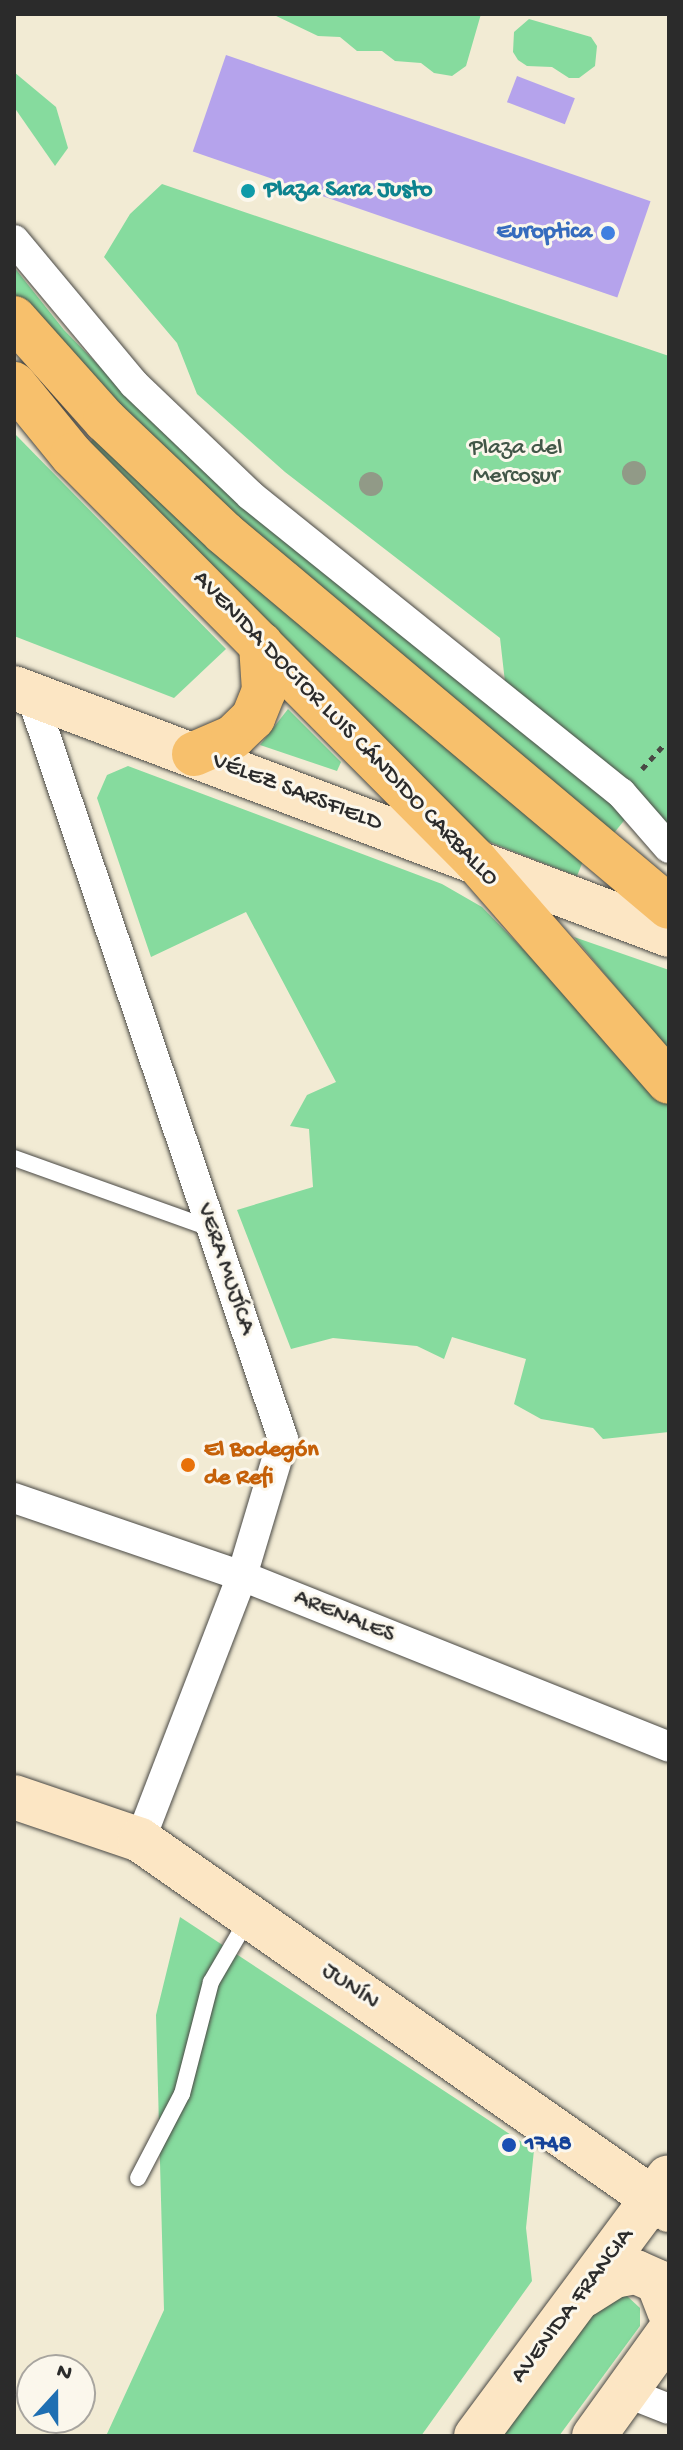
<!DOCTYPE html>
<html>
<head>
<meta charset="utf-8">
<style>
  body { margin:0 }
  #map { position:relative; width:683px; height:2450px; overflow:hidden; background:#f2ebd4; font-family:"Gochi Hand",sans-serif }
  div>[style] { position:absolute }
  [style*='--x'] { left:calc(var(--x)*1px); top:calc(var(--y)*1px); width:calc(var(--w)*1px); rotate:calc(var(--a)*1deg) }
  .green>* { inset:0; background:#86db9e }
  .building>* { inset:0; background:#b5a3ec; transform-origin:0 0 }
  .path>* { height:5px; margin-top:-2.5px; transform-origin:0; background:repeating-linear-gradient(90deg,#494844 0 6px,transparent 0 12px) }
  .roads { filter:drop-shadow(0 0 2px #494844) drop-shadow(0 0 2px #494844) }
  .lane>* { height:16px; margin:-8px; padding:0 8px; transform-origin:8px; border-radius:8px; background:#fff }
  .street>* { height:30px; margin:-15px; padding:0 15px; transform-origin:15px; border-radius:15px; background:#fff }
  .secondary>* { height:44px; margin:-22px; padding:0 22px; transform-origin:22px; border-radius:22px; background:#fce6c4 }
  .primary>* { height:44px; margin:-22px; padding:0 22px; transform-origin:22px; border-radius:22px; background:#f7c06c }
  .trees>* { width:24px; height:24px; margin:-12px; border-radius:50%; background:#919a87 }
  .dots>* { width:22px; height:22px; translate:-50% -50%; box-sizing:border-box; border:4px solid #fbf7ec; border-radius:50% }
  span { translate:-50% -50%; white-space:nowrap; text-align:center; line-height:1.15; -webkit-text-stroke:6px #fbf7ec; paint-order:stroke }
  .culture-label { font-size:24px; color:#0d838f; font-weight:700 }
  .left { translate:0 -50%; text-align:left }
  .shop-label { font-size:24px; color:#366cbe; font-weight:700 }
  .right { translate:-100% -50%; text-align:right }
  .park-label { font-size:24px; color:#425748 }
  .street-label { font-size:24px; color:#2b2b2b }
  .food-label { font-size:24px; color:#c56008; font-weight:700 }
  .transit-label { font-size:24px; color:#164399; font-weight:700 }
  .frame { position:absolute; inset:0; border:16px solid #2b2b2b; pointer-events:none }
  .north { position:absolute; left:16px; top:2354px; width:80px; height:80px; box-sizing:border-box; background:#fbf7ec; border:2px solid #a8a59f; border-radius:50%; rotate:21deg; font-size:22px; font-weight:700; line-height:32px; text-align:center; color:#2b2b2b }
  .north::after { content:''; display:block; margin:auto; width:28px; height:36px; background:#1f6fb2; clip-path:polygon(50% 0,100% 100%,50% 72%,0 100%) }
</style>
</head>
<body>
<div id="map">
  <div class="green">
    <div style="clip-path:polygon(272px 14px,481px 14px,466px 66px,452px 76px,434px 73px,421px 63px,395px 61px,382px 51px,357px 51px,340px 37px,318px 36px)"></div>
    <div style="clip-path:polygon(529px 19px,591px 37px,597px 46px,595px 66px,579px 78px,569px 78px,552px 67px,527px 66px,518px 60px,513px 52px,514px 32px)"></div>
    <div style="clip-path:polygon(14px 72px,56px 107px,68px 148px,55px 166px,14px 107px)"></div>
    <div style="clip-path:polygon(162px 184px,669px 356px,669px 825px,505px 682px,500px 638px,285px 472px,197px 394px,177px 343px,104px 257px,130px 214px)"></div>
    <div style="clip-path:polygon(14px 267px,64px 330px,156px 424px,316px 564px,627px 817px,614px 833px,212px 502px,70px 364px,14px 295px)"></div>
    <div style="clip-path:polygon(14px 433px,226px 649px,174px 698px,14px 636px)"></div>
    <div style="clip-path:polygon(94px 438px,585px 856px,577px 876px,474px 836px,86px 447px)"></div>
    <div style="clip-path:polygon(288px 709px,341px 762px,337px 771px,260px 745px)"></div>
    <div style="clip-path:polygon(128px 766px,442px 884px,482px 907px,654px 1084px,669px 1104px,669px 1432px,603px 1439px,593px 1428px,541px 1419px,514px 1404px,526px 1359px,452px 1337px,444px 1359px,417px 1346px,333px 1338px,291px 1349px,237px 1210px,313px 1187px,309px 1129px,290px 1126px,307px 1095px,336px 1082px,246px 912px,151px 957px,97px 798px,107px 775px)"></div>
    <div style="clip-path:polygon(574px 937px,669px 970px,669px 1051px)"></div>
    <div style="clip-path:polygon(180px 1917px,534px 2150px,526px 2228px,532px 2281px,421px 2436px,106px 2436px,164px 2310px,156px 2015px)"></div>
    <div style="clip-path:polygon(610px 2294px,627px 2296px,640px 2308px,640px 2326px,559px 2436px,495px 2436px)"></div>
  </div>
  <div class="building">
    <div style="left:226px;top:55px;width:449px;height:102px;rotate:19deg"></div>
    <div style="left:517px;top:76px;width:62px;height:28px;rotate:21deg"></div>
  </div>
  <div class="path">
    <div style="--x:642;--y:769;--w:31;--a:-48"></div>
  </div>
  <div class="roads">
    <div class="lane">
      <div style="--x:14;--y:1158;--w:210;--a:19.7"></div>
      <div style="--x:138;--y:2178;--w:95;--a:-62.4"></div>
      <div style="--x:182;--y:2094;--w:116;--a:-75.5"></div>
      <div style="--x:211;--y:1982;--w:75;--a:-59.7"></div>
    </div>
    <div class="street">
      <div style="--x:14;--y:240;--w:187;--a:50.2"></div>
      <div style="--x:134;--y:384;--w:161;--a:43.7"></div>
      <div style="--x:250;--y:495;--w:476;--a:38.8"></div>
      <div style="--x:621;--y:793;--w:73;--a:48.9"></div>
      <div style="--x:31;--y:694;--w:786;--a:71.31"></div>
      <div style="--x:283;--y:1439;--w:143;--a:106.7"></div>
      <div style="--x:242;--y:1576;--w:283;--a:111.1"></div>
      <div style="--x:14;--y:1498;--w:241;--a:18.9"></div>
      <div style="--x:242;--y:1576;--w:460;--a:21.8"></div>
      <div style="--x:626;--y:2392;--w:46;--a:21.6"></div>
    </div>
    <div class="secondary">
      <div style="--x:14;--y:688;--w:700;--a:20.66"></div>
      <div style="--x:14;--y:1797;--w:133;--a:18.8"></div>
      <div style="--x:140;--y:1840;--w:646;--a:34.97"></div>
      <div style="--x:584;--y:2295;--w:36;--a:-32"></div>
      <div style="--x:615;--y:2276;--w:21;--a:-11"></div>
      <div style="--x:636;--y:2272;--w:24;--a:24"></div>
      <div style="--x:658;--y:2282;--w:31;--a:69"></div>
      <div style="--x:476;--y:2436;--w:322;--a:-53.4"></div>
      <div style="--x:594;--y:2436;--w:128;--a:-54.2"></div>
    </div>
    <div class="primary">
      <div style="--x:14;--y:318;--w:137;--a:48.3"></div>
      <div style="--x:105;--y:420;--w:164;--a:43.5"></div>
      <div style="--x:224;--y:533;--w:581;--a:40.05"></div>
      <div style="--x:14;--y:384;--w:92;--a:50.8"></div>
      <div style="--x:72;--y:455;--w:573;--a:45.14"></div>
      <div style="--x:476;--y:861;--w:293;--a:48.9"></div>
      <div style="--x:194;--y:754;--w:43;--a:-23.6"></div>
      <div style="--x:233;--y:737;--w:28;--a:-44"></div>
      <div style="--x:253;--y:718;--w:29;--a:-68"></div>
      <div style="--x:264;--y:691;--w:47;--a:-93.7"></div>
    </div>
  </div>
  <div class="trees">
    <div style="left:634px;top:473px"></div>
    <div style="left:371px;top:484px"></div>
  </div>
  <div class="dots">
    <div style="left:248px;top:191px;background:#0f9aa8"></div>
    <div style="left:608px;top:233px;background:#3f7fe0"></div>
    <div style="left:188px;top:1465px;background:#e8710a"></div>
    <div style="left:509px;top:2145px;background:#1a4fb4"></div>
  </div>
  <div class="culture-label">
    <span class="left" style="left:264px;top:191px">Plaza Sara Justo</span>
  </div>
  <div class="shop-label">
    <span class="right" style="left:592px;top:233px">Europtica</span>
  </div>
  <div class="park-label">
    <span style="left:516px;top:463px">Plaza del<br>Mercosur</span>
  </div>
  <div class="street-label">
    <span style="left:345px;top:729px;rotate:46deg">AVENIDA DOCTOR LUIS CÁNDIDO CARBALLO</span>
    <span style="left:297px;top:793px;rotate:21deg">VÉLEZ SARSFIELD</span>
    <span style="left:225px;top:1269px;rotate:71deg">VERA MUJÍCA</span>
    <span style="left:344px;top:1617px;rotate:22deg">ARENALES</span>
    <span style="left:350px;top:1987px;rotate:35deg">JUNÍN</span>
    <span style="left:573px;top:2306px;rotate:-53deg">AVENIDA FRANCIA</span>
  </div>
  <div class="food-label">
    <span class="left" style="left:204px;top:1465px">El Bodegón<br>de Refi</span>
  </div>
  <div class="transit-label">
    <span class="left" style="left:525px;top:2145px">1748</span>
  </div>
  <div class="frame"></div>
  <div class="north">N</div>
</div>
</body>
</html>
